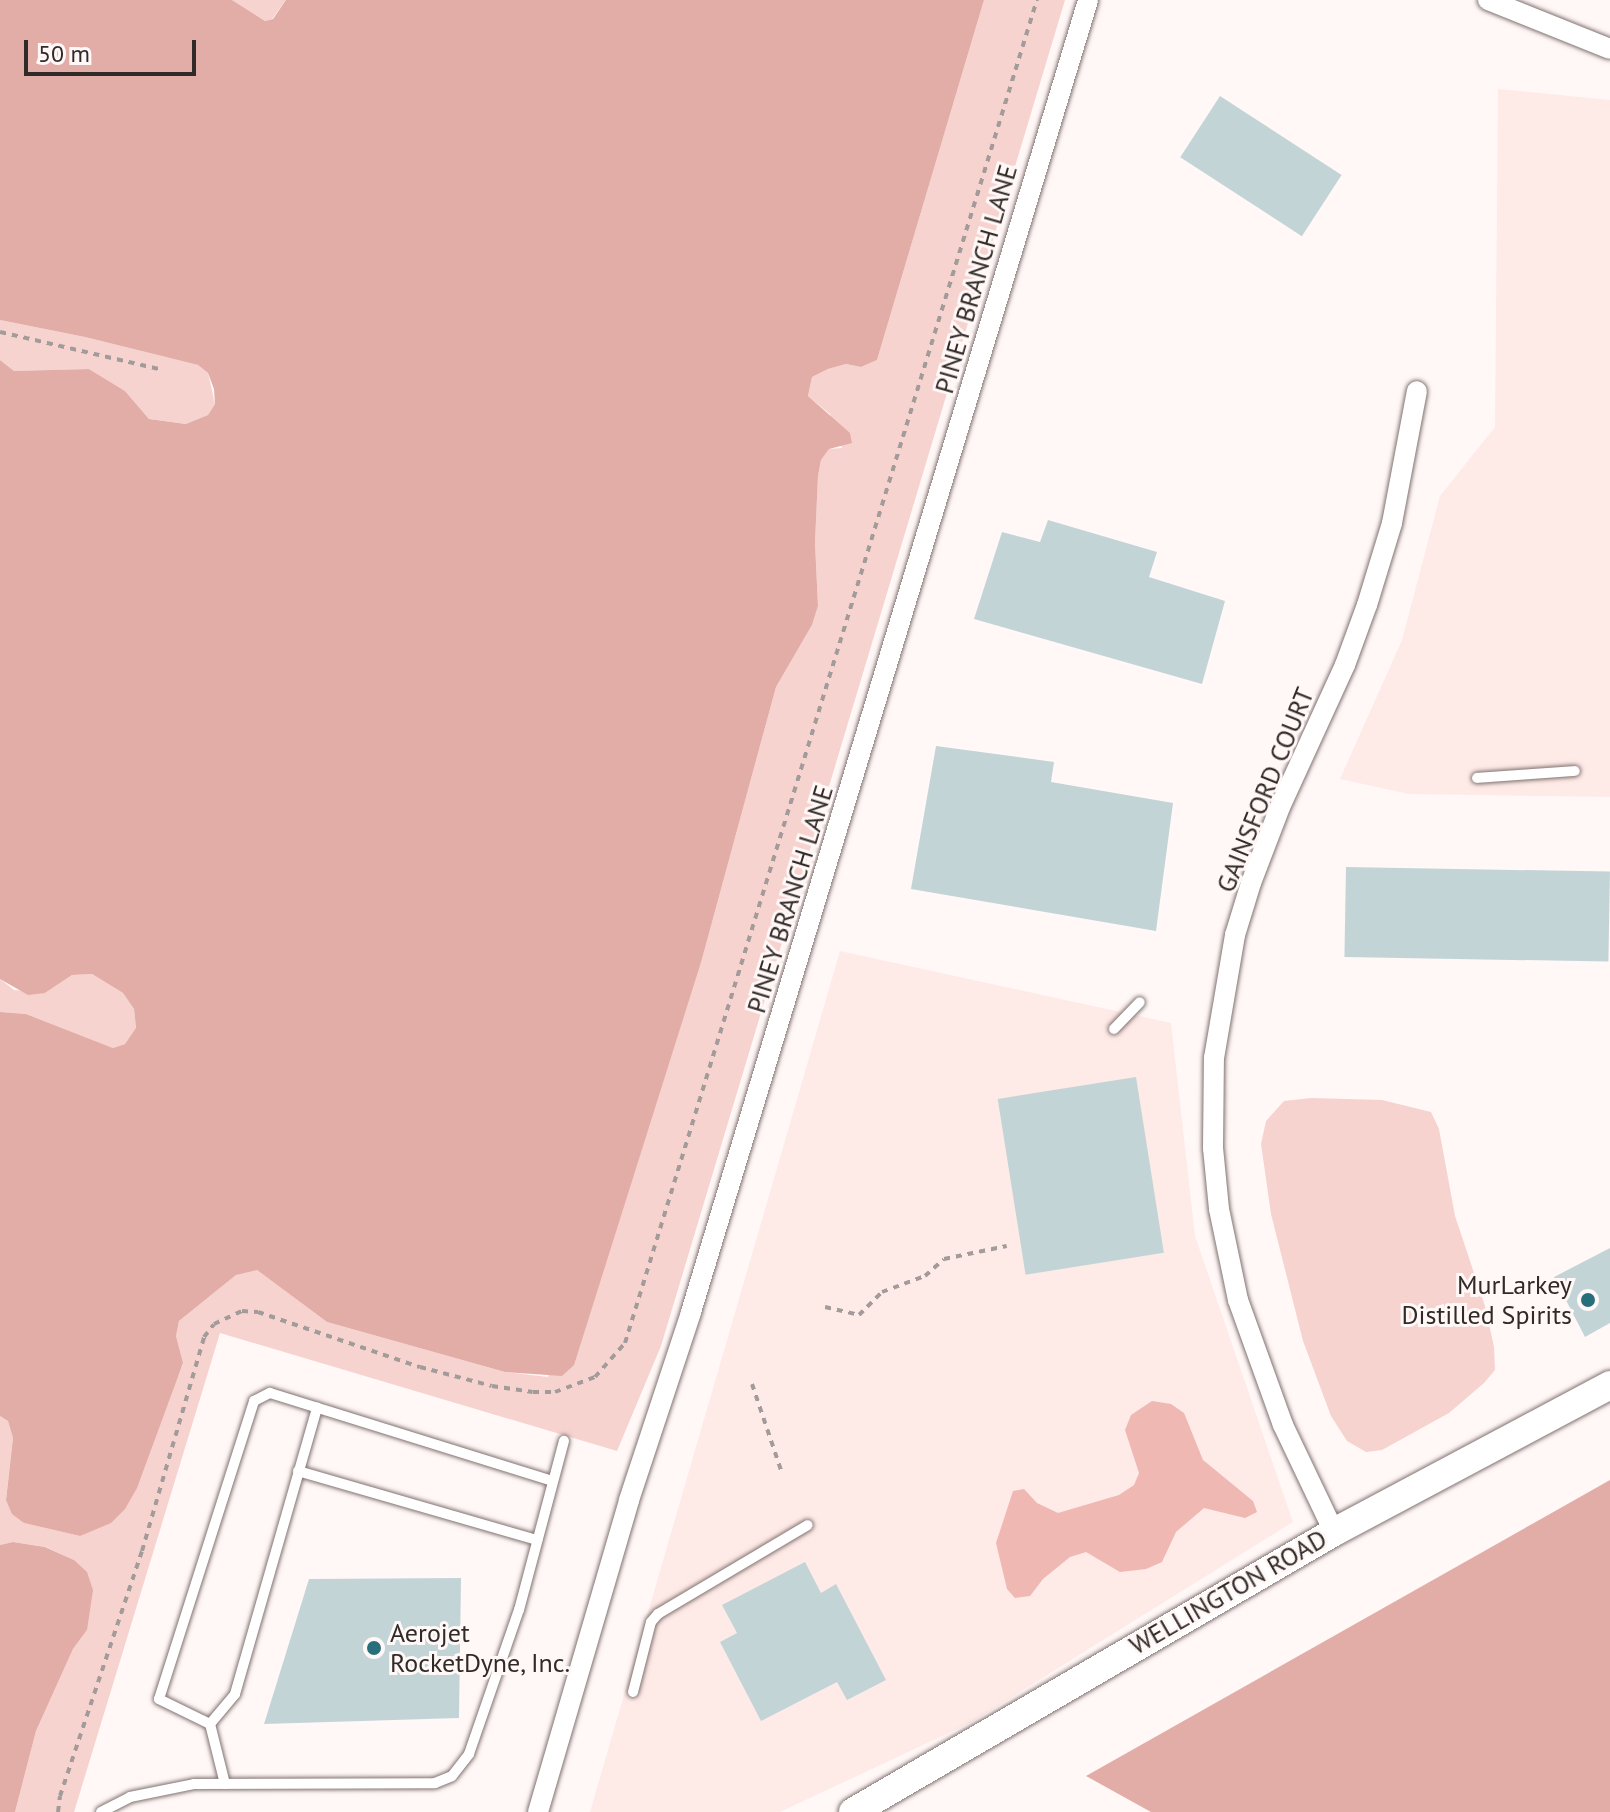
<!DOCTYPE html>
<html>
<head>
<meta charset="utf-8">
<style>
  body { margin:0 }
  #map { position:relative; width:1610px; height:1812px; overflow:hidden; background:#fff8f7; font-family:"PT Sans",sans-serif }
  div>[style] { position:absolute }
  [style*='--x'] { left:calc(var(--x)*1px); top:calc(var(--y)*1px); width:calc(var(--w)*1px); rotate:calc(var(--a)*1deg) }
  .built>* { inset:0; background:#feeae7 }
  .green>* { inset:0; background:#f6d3cf }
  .forest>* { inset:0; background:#e2aca7 }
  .water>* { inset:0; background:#efb8b3 }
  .building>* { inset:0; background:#c3d4d7; transform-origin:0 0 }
  .path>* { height:4px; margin-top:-2px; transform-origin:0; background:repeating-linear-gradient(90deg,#a29b9a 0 6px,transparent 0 12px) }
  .roads { filter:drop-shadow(0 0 2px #817270) drop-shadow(0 0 2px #817270) }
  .service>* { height:10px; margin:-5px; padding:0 5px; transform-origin:5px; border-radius:5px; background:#fff }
  .minor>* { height:20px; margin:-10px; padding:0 10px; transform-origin:10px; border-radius:10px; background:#fff }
  .secondary>* { height:28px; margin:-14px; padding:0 14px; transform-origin:14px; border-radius:14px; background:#fff }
  .dots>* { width:22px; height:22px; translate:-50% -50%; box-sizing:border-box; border:4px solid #fff8f7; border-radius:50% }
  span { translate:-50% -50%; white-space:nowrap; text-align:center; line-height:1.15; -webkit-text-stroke:6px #fff8f7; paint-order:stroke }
  .street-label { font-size:26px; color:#302a29 }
  .poi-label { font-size:26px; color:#302a29 }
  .right { translate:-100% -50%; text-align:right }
  .left { translate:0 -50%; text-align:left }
  .scale { position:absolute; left:24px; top:40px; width:172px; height:36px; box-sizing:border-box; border:4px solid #302a29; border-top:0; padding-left:10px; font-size:24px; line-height:28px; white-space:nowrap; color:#302a29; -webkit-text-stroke:6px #fff8f7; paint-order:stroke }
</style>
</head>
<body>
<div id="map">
  <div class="built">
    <div style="clip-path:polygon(1498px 89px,1610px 100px,1610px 797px,1409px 794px,1340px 779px,1402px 640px,1440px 496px,1495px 427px)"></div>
    <div style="clip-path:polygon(840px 951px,1171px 1023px,1195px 1236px,1293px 1522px,970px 1723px,780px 1812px,590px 1812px)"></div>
  </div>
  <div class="green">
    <div style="clip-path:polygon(232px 0,286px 0,272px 19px,265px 21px)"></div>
    <div style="clip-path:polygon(984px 0,1065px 0,661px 1346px,617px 1451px,220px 1333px,74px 1812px,15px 1812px,36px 1731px,73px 1649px,87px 1630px,74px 1560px,46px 1547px,13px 1542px,0 1545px,0 1416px,8px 1421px,13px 1438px,6px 1499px,24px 1523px,80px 1536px,171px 1393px,183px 1364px,176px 1336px,179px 1321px,236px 1275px,249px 1270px,257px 1270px,327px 1322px,505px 1372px,548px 1377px,702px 959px,776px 687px,812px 625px,818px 606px,815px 543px,818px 476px,821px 460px,829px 449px,842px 448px,830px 414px,808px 396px,812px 377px,828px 369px,846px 364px,861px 367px,877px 360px)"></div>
    <div style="clip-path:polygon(0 320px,85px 337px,198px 365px,208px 373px,215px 404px,208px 415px,187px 424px,149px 419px,125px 391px,89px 369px,14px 371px,0 360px)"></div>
    <div style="clip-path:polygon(92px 974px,123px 993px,134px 1009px,136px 1029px,125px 1044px,113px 1048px,26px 1014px,0 1012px,0 979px,14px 990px,45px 993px,72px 975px)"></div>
    <div style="clip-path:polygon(1311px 1098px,1382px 1100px,1431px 1112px,1439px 1129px,1455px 1216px,1485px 1306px,1494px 1347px,1495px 1370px,1484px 1383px,1449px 1413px,1382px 1450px,1366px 1452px,1347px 1441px,1331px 1416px,1303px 1341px,1271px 1214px,1261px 1144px,1266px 1121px,1284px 1101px)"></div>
  </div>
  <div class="forest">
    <div style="clip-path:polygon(0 0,232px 0,265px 21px,273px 19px,286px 0,984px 0,877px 360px,861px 367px,846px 364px,828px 369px,812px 377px,808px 396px,850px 433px,852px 443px,829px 449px,821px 460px,818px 476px,815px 543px,818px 606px,812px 625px,776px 687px,702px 959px,574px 1365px,562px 1376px,505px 1372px,327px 1322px,257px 1270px,236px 1275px,179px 1321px,176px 1336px,183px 1363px,137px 1488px,125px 1509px,111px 1523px,80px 1536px,24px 1523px,12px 1514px,6px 1500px,13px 1438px,8px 1421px,0 1416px,0 1012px,26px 1014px,113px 1048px,125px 1044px,136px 1028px,134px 1009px,123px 993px,92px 974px,72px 975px,45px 993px,28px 995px,0 979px,0 360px,14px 371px,89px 369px,125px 391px,149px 419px,186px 424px,208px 415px,215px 404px,214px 389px,208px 373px,198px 365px,85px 337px,0 320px)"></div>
    <div style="clip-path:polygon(1610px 1480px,1610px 1812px,1151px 1812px,1086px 1776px)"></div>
    <div style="clip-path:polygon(13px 1542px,45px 1547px,74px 1560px,87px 1572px,93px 1590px,87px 1630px,73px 1649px,36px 1731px,15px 1812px,0 1812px,0 1545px)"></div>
  </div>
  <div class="water">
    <div style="clip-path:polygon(1152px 1401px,1171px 1404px,1184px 1413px,1203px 1460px,1253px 1501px,1257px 1512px,1245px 1518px,1204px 1508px,1176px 1532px,1162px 1562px,1146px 1569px,1120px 1572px,1086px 1552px,1070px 1557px,1043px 1579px,1030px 1596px,1015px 1598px,1007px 1589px,996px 1543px,1013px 1491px,1024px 1489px,1037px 1503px,1058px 1513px,1119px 1495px,1134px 1485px,1139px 1473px,1125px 1430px,1131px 1415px)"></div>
  </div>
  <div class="building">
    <div style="left:1220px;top:96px;width:145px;height:73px;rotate:33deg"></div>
    <div style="clip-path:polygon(1048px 520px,1157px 552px,1149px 577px,1225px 601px,1202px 684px,974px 619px,1002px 532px,1040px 542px)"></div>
    <div style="clip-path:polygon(936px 746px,1054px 762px,1051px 782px,1173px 803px,1156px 931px,911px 889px)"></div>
    <div style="left:1346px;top:867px;width:264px;height:90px;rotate:1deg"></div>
    <div style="left:1136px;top:1077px;width:178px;height:140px;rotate:81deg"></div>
    <div style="clip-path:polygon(1610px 1248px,1610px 1323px,1585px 1337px,1554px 1277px)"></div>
    <div style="clip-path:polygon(805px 1562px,821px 1593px,836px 1584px,886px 1680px,847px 1700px,837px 1682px,761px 1721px,720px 1642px,737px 1633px,722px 1605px)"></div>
    <div style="clip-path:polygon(461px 1578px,459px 1718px,264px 1724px,309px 1579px)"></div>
  </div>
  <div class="path">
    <div style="--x:0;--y:332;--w:163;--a:13.1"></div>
    <div style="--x:825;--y:1307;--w:35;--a:13"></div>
    <div style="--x:859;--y:1315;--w:33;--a:-45"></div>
    <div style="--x:882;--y:1292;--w:46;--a:-20.4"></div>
    <div style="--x:925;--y:1276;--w:25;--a:-42"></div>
    <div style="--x:944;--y:1259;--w:64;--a:-11.7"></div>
    <div style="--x:752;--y:1384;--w:94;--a:71.4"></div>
    <div style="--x:58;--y:1812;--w:16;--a:-83"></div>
    <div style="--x:60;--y:1796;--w:258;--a:-71.5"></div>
    <div style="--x:142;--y:1551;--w:223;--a:-73.8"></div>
    <div style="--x:204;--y:1337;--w:16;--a:-52"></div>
    <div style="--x:214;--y:1324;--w:31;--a:-25"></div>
    <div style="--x:242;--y:1311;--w:16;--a:4"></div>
    <div style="--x:258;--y:1312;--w:171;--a:18.8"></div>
    <div style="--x:420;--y:1367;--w:74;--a:14.8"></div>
    <div style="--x:492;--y:1386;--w:41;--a:8.3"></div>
    <div style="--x:533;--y:1392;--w:22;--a:0"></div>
    <div style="--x:555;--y:1392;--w:43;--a:-20.6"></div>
    <div style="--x:595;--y:1377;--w:45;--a:-48.6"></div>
    <div style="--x:625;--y:1343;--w:1405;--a:-72.95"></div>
  </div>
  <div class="roads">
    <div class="service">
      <div style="--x:1477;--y:778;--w:98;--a:-4.1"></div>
      <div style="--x:1114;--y:1029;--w:37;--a:-46"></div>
      <div style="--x:298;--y:1471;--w:249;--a:16.1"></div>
      <div style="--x:633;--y:1692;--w:72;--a:-75.6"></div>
      <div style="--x:651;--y:1622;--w:11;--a:-49"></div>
      <div style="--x:658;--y:1614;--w:174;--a:-30.7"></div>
      <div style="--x:210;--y:1724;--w:39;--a:-50"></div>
      <div style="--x:235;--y:1694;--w:298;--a:-74"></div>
      <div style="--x:225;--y:1784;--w:62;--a:-104"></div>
      <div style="--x:210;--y:1724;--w:57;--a:-153.9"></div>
      <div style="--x:159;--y:1699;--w:313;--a:-72.3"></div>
      <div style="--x:254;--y:1401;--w:18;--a:-27"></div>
      <div style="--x:270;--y:1393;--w:296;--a:17.3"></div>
      <div style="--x:101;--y:1812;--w:33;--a:-27"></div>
      <div style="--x:130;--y:1797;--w:65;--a:-11.5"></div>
      <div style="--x:194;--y:1784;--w:241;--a:-0.2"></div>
      <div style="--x:435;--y:1783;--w:18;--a:-22"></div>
      <div style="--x:452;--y:1776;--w:28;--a:-52"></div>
      <div style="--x:469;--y:1754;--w:152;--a:-70.9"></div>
      <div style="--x:519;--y:1610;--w:175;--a:-75.1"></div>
    </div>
    <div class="minor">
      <div style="--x:1488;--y:0;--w:131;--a:21.9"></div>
      <div style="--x:1334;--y:1532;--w:119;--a:-115.5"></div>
      <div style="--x:1283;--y:1425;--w:133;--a:-109.8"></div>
      <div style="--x:1238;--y:1300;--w:93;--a:-101.8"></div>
      <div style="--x:1219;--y:1209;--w:61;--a:-95.6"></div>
      <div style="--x:1213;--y:1148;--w:90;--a:-89.4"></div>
      <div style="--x:1214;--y:1058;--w:125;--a:-80.3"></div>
      <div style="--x:1235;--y:935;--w:54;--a:-72.9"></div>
      <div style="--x:1251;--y:883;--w:81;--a:-69.1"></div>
      <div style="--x:1280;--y:807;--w:156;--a:-65.4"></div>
      <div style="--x:1345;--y:665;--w:64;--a:-69.9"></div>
      <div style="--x:1367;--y:605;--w:86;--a:-73"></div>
      <div style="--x:1392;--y:523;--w:134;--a:-79.3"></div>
      <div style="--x:538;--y:1812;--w:325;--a:-73.7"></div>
      <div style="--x:629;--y:1500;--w:198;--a:-71.7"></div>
      <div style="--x:691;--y:1312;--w:1371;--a:-73.16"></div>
    </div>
    <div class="secondary">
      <div style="--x:853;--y:1812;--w:557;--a:-30.2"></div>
      <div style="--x:1334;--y:1532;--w:313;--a:-28"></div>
    </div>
  </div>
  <div class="dots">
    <div style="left:1588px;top:1300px;background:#286f7b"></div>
    <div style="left:374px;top:1648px;background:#286f7b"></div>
  </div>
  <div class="street-label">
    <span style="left:976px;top:279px;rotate:-74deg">PINEY BRANCH LANE</span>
    <span style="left:1265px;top:790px;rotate:-68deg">GAINSFORD COURT</span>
    <span style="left:790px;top:899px;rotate:-73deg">PINEY BRANCH LANE</span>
    <span style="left:1228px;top:1592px;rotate:-30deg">WELLINGTON ROAD</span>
  </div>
  <div class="poi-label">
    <span class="right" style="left:1572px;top:1300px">MurLarkey<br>Distilled Spirits</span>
    <span class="left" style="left:390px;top:1648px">Aerojet<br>RocketDyne, Inc.</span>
  </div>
  <div class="scale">50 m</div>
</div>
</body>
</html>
